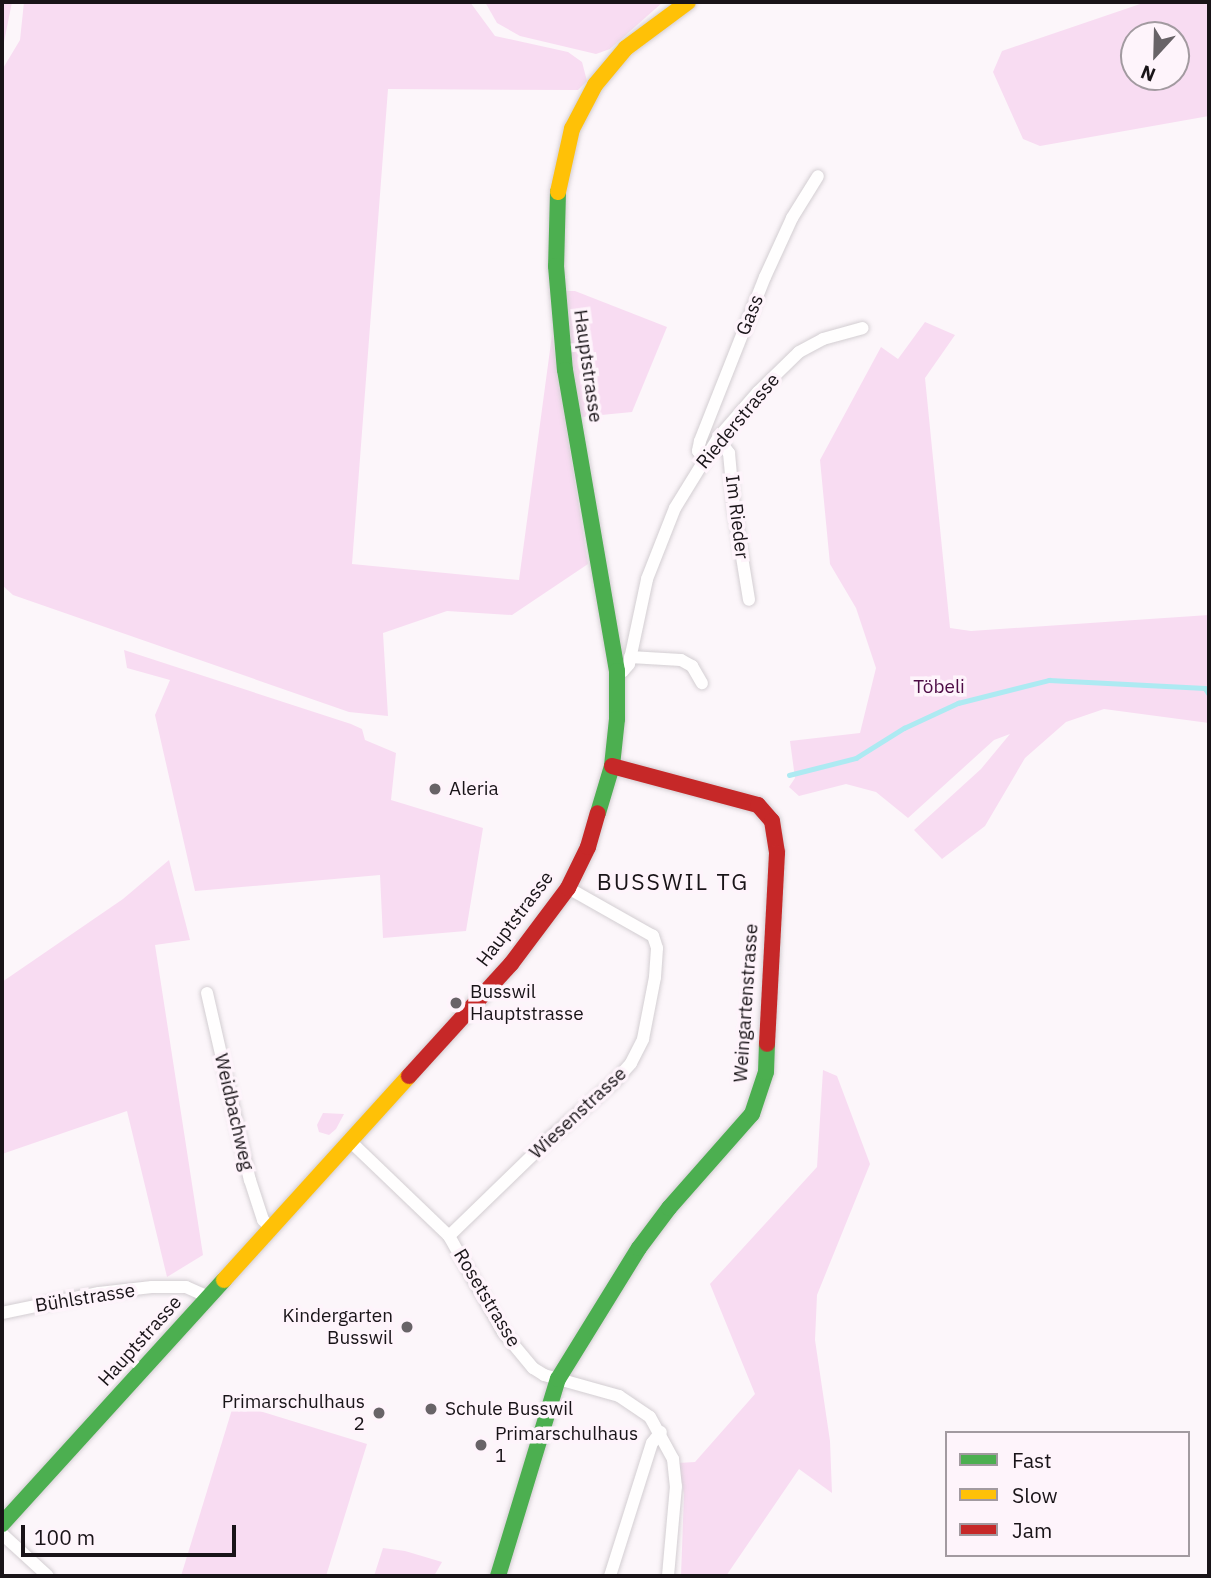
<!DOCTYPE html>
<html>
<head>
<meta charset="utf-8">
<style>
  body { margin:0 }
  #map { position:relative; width:1211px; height:1578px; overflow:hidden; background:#fcf6fa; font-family:"IBM Plex Sans",sans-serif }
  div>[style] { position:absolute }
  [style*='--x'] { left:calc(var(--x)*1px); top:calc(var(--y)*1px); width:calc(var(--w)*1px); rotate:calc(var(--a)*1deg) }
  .green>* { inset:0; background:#f8dcf2 }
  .stream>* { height:4.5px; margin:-2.25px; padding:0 2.25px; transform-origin:2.25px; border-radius:2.25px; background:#adeaf2 }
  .roads { filter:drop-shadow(0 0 2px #d3ced2) drop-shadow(0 0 2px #d3ced2) }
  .street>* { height:12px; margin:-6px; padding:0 6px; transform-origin:6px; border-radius:6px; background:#fffefe }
  .fast>* { height:16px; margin:-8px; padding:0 8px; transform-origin:8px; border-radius:8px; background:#4caf50 }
  .slow>* { height:16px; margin:-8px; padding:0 8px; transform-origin:8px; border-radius:8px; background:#ffc107 }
  .jam>* { height:16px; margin:-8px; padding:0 8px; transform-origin:8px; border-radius:8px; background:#c62828 }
  .dots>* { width:19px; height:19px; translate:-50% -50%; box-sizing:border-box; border:4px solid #fef4fb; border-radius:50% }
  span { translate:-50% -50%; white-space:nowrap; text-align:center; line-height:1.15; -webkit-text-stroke:7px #fef4fb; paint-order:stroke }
  .street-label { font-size:19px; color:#191418 }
  .park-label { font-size:19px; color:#4e0d46 }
  .poi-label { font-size:19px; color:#191418 }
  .left { translate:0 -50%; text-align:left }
  .right { translate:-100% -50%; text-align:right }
  .quarter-label { font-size:23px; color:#191418; letter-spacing:2px }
  .frame { position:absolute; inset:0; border:4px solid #191418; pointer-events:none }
  .legend { position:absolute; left:945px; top:1431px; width:245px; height:126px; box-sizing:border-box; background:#fef4fb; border:2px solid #a29aa0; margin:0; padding:9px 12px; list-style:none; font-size:21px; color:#191418 }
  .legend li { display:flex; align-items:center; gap:14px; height:35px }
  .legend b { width:35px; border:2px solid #a29aa0 }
  .north { position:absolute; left:1120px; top:21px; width:70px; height:70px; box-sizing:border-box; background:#fef4fb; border:2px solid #a29aa0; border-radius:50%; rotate:202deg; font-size:19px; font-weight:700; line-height:28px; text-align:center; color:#191418 }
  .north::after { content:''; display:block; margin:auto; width:24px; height:32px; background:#686367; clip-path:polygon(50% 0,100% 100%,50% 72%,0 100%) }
  .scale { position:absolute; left:21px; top:1525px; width:215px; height:32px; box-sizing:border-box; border:4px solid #191418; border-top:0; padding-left:9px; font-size:21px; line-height:24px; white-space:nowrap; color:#191418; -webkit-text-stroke:5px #fef4fb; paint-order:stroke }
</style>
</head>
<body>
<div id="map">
  <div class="green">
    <div style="clip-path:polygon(2px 2px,12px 2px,2px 52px)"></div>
    <div style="clip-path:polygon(24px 2px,470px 2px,495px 36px,568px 52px,582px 62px,587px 81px,578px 90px,388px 89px,352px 564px,519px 580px,552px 335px,588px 564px,512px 615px,447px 611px,383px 633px,388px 716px,349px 712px,13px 595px,2px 585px,2px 70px,20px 40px)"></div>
    <div style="clip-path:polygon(485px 2px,663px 2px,610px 49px,596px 54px,520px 36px,497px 23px)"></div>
    <div style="clip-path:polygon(evenodd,1146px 2px,1209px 2px,1209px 116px,1040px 146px,1023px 139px,993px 72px,1002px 51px,1146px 2px,1134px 35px,1176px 35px,1176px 77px,1134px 77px,1134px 35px)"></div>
    <div style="clip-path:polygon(563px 291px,575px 291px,667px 327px,632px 412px,581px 417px,566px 337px)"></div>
    <div style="clip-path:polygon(925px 322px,955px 335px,925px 378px,950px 628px,971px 631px,1209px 615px,1209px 723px,1104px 709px,1066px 722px,1025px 758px,985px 826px,942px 859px,914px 830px,981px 769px,1010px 734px,994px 740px,908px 818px,876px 792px,846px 784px,799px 796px,789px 787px,795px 778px,790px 741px,860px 733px,876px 668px,856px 608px,830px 564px,820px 460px,881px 347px,898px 359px)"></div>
    <div style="clip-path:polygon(124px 650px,351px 724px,362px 729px,365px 740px,396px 753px,391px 800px,483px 828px,466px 931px,383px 938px,380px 875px,195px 891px,155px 715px,170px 680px,127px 668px)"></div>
    <div style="clip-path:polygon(169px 860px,190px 940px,155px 945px,203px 1255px,167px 1277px,127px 1111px,2px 1154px,2px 982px,123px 899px)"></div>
    <div style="clip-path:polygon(823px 1070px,837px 1076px,870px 1164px,817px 1295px,815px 1340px,830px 1441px,832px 1493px,799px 1469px,726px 1576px,681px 1576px,684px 1494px,678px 1463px,695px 1462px,755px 1394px,710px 1284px,817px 1167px)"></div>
    <div style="clip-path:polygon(323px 1113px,344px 1114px,336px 1129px,329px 1135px,319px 1132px,317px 1125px)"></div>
    <div style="clip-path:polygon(234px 1403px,367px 1444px,326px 1576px,181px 1576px)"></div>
    <div style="clip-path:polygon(383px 1548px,405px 1551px,442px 1562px,434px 1576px,374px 1576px)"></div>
  </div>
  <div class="stream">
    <div style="--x:789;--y:775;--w:69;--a:-14.2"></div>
    <div style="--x:856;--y:758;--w:57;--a:-32"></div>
    <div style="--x:904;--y:728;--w:60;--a:-24.8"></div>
    <div style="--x:958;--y:703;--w:94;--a:-14.2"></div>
    <div style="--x:1049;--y:680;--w:156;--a:2.9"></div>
    <div style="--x:1205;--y:688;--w:7;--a:56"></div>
  </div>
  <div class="roads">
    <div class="street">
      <div style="--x:718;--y:438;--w:19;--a:54"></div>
      <div style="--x:729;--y:453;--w:55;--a:84.8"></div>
      <div style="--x:734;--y:508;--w:93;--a:80.7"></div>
      <div style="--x:704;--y:459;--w:10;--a:-127"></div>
      <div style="--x:698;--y:451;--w:10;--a:-79"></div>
      <div style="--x:700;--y:441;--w:176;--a:-68.4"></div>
      <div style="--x:765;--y:277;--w:65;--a:-65.4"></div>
      <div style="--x:792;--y:218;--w:49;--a:-58.2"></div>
      <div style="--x:630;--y:657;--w:51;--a:3.4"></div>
      <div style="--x:681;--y:660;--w:13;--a:29"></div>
      <div style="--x:692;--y:666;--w:20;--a:60"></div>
      <div style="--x:617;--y:671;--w:6;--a:0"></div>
      <div style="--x:623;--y:671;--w:9;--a:-49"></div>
      <div style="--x:629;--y:664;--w:87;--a:-78"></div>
      <div style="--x:647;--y:579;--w:76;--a:-68.5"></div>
      <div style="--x:675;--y:508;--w:82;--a:-58.4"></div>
      <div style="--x:718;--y:438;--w:61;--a:-49"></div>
      <div style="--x:758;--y:392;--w:57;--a:-44.3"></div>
      <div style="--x:799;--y:352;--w:27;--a:-28"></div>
      <div style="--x:823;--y:339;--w:41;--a:-15.4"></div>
      <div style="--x:207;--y:993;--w:192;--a:77.1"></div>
      <div style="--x:250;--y:1180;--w:42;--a:72"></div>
      <div style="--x:263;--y:1220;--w:11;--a:45"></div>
      <div style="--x:350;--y:1141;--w:137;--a:43.8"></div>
      <div style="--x:449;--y:1236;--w:110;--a:60.6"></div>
      <div style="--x:503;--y:1332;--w:47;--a:50.2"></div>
      <div style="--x:533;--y:1368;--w:13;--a:32"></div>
      <div style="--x:544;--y:1375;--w:78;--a:15.6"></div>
      <div style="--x:619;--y:1396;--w:37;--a:34"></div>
      <div style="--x:650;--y:1417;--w:48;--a:61.3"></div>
      <div style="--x:673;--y:1459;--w:27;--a:84"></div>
      <div style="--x:676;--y:1486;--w:90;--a:95.1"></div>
      <div style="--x:449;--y:1236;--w:141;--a:-44.1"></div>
      <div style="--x:550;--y:1138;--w:86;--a:-41.2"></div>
      <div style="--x:615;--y:1081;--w:24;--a:-48"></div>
      <div style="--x:631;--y:1063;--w:27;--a:-63"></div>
      <div style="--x:643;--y:1039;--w:63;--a:-79"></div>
      <div style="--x:655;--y:977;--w:29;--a:-86"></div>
      <div style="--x:657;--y:948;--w:13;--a:-108"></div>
      <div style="--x:653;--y:936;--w:98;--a:-150.5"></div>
      <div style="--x:2;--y:1313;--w:99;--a:-11.7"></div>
      <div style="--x:99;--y:1293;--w:53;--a:-6.5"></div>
      <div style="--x:152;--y:1287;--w:34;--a:0"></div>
      <div style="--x:186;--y:1287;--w:24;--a:24"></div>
      <div style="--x:2;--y:1534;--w:62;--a:42.4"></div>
      <div style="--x:610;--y:1576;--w:139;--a:-72.5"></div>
      <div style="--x:652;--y:1443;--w:14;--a:-51"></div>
    </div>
    <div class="fast">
      <div style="--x:558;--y:192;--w:74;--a:91.5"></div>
      <div style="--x:556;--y:266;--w:104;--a:85.1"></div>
      <div style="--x:565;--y:370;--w:305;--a:80.2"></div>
      <div style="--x:617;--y:671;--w:48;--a:90"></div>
      <div style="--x:617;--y:719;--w:47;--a:96.1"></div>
      <div style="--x:612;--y:766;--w:49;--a:106.6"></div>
      <div style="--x:2;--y:1524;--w:330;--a:-47.7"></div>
      <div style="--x:498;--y:1576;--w:206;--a:-73.1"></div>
      <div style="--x:558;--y:1379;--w:154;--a:-58.3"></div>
      <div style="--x:639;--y:1248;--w:50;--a:-53.1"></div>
      <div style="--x:669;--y:1208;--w:125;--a:-48.6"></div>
      <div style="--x:752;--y:1114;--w:44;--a:-71.6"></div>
      <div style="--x:766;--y:1072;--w:28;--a:-88"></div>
    </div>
    <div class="slow">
      <div style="--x:558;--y:192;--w:65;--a:-77.5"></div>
      <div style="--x:572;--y:129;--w:50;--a:-62.4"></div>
      <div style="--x:595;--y:85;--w:48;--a:-50"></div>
      <div style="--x:626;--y:48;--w:77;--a:-36.6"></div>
      <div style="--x:224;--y:1280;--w:275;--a:-47.8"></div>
    </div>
    <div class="jam">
      <div style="--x:612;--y:766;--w:151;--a:15"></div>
      <div style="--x:758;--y:805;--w:21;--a:49"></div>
      <div style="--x:772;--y:821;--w:32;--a:81"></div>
      <div style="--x:777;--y:853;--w:191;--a:93"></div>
      <div style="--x:409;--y:1076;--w:151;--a:-47.7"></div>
      <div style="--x:511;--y:964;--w:95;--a:-53.1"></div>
      <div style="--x:568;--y:888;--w:46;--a:-64"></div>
      <div style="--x:588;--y:847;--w:35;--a:-74"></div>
    </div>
  </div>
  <div class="dots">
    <div style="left:435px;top:789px;background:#686367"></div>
    <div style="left:456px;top:1003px;background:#686367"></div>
    <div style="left:407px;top:1327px;background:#686367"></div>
    <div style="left:431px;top:1409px;background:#686367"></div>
    <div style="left:379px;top:1413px;background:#686367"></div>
    <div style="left:481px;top:1445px;background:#686367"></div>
  </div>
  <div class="street-label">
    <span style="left:750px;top:315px;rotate:-68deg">Gass</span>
    <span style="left:588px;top:366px;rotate:82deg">Hauptstrasse</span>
    <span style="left:738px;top:421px;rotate:-50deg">Riederstrasse</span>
    <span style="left:737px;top:517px;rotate:83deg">Im Rieder</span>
    <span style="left:515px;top:919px;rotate:-53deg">Hauptstrasse</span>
    <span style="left:746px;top:1003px;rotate:-86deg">Weingartenstrasse</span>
    <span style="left:234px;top:1112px;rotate:77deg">Weidbachweg</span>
    <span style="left:578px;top:1113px;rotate:-43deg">Wiesenstrasse</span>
    <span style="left:85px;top:1298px;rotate:-9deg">Bühlstrasse</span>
    <span style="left:487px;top:1298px;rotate:59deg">Rosetstrasse</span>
    <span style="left:140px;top:1341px;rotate:-48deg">Hauptstrasse</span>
  </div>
  <div class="park-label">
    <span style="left:939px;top:687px">Töbeli</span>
  </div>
  <div class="poi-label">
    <span class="left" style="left:449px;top:789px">Aleria</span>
    <span class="left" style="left:470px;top:1003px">Busswil<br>Hauptstrasse</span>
    <span class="right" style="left:393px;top:1327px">Kindergarten<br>Busswil</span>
    <span class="right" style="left:365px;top:1413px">Primarschulhaus<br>2</span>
    <span class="left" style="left:445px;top:1409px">Schule Busswil</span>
    <span class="left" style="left:495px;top:1445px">Primarschulhaus<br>1</span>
  </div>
  <div class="quarter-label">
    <span style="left:673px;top:881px">BUSSWIL TG</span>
  </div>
  <div class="frame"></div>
  <ul class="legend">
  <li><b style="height:9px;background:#4caf50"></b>Fast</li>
  <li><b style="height:9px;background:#ffc107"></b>Slow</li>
  <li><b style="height:9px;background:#c62828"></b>Jam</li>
  </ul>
  <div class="north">N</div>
  <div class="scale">100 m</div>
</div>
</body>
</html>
